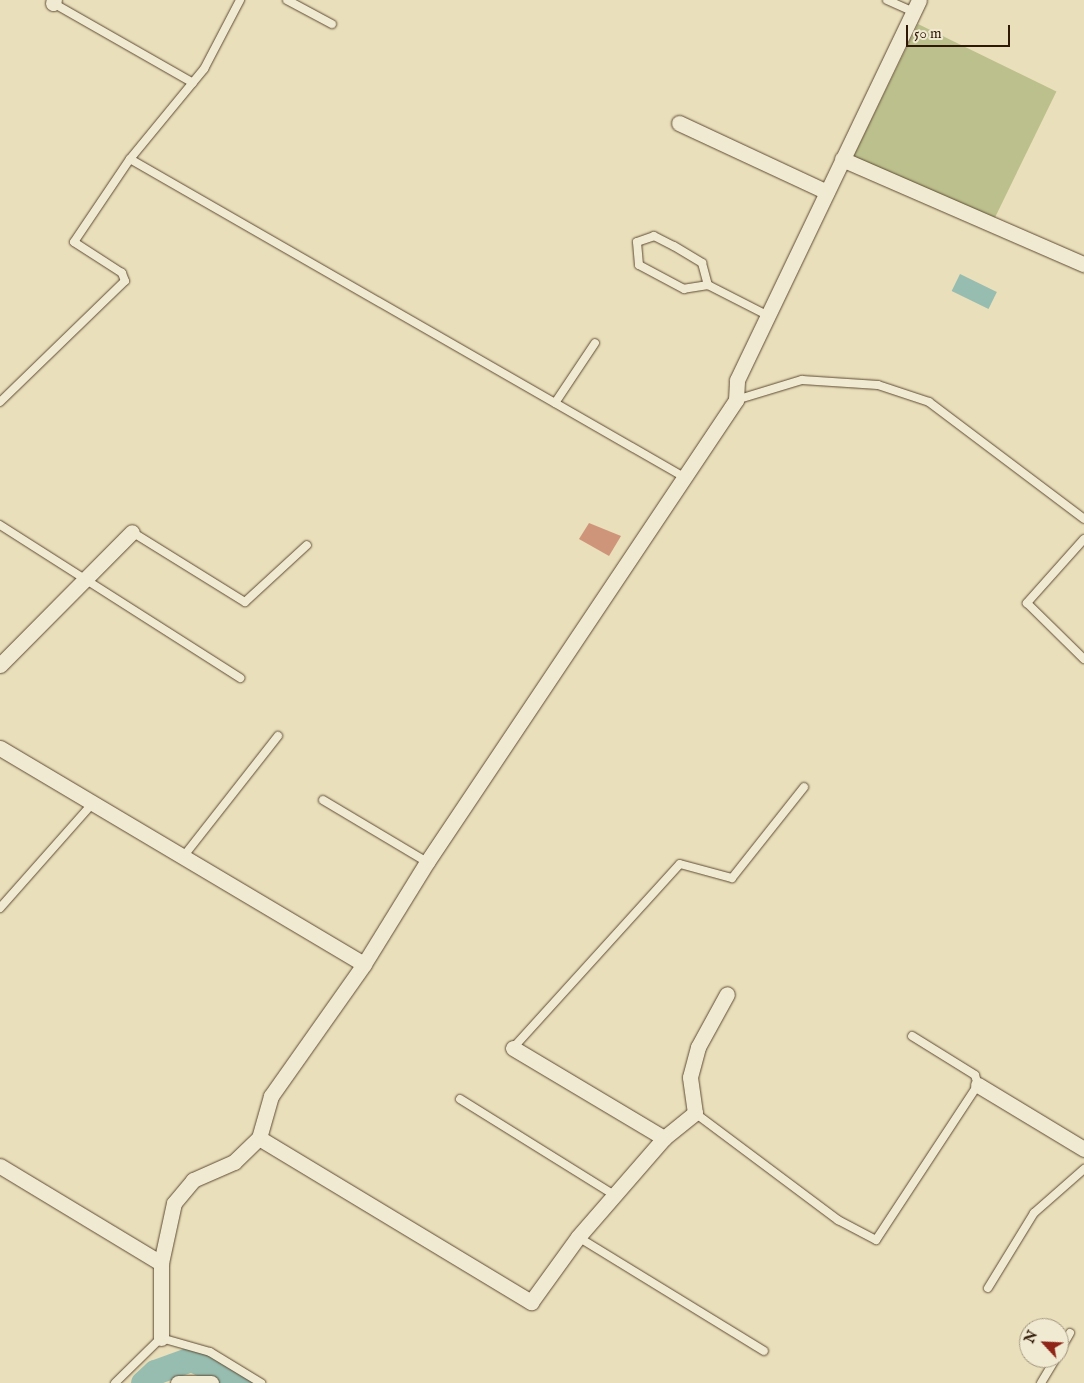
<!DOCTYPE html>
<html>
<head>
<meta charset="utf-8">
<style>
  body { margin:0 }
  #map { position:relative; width:1084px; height:1383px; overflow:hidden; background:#e9dfba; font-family:"IM FELL English",serif }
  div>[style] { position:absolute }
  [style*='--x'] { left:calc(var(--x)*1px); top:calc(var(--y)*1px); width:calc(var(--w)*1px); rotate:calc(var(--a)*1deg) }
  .green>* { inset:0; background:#bcc08c; transform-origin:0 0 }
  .water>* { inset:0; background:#97bdb0; transform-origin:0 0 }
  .river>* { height:25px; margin:-12.5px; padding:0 12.5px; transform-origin:12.5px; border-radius:12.5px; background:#97bdb0 }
  .building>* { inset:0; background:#cf957a }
  .roads { filter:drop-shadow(0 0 1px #5e4a34) drop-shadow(0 0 1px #5e4a34) }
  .lane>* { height:8px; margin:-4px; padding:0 4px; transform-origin:4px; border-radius:4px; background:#f1ead2 }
  .street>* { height:15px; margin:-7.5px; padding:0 7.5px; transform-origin:7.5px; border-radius:7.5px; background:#f1ead2 }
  span { translate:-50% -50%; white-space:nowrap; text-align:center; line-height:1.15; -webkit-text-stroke:4px #f1ead2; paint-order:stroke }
  .north { position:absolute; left:1019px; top:1318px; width:50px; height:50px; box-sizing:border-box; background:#f1ead2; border:1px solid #a49681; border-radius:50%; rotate:295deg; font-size:14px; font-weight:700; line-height:20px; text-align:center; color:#301807 }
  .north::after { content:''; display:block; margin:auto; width:18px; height:22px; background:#8f2418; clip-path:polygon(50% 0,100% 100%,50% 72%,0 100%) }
  .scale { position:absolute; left:906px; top:25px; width:104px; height:22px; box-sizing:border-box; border:2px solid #301807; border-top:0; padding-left:6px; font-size:15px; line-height:18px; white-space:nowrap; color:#301807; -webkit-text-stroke:4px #f1ead2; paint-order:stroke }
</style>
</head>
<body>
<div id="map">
  <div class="green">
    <div style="left:918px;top:24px;width:154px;height:149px;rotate:26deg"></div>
  </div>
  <div class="water">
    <div style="left:960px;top:274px;width:41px;height:19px;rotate:26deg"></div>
  </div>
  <div class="river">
    <div style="--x:143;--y:1383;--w:16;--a:-43"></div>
    <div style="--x:155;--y:1372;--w:38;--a:-20"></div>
    <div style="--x:191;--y:1359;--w:57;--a:24.8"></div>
  </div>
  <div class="building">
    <div style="clip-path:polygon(589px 523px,621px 536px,609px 556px,579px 539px)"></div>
  </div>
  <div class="roads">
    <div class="lane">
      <div style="--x:287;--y:0;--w:51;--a:28.1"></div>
      <div style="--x:887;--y:0;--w:30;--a:24"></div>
      <div style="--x:53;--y:3;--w:161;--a:29.7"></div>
      <div style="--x:130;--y:159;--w:639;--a:29.86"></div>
      <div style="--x:708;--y:285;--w:24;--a:171"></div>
      <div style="--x:684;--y:289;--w:51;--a:-151.9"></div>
      <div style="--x:639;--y:265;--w:23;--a:-95"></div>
      <div style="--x:637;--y:242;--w:18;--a:-19"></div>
      <div style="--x:654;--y:236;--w:22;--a:27"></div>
      <div style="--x:674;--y:246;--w:33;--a:31"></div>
      <div style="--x:702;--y:263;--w:23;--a:75"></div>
      <div style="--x:708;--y:285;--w:66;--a:27"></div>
      <div style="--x:736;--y:400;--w:69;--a:-16.9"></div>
      <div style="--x:802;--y:380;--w:76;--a:3.8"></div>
      <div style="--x:878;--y:385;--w:54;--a:18.4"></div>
      <div style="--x:929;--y:402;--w:194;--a:37"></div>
      <div style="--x:0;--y:402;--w:174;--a:-44.1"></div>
      <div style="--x:125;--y:281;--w:9;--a:-111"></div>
      <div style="--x:122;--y:273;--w:57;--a:-147.1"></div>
      <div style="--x:74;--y:242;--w:100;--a:-56"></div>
      <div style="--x:130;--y:159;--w:117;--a:-50.6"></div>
      <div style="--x:204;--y:69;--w:78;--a:-62.4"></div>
      <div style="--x:555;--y:403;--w:72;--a:-56.3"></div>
      <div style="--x:0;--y:525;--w:285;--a:32.5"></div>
      <div style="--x:132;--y:532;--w:133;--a:31.8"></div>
      <div style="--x:245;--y:602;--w:84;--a:-42.6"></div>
      <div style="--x:1084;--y:539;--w:86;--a:131.7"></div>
      <div style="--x:1027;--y:603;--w:80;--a:44.5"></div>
      <div style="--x:323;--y:800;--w:121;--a:30.8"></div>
      <div style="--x:183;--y:857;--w:154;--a:-51.9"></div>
      <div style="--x:0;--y:908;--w:140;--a:-48.5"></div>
      <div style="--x:513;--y:1048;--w:248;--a:-47.8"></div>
      <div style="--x:680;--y:864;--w:54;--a:15.1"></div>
      <div style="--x:732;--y:878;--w:116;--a:-51.6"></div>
      <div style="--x:460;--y:1099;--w:181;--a:31.9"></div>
      <div style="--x:695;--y:1113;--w:179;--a:36.8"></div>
      <div style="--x:838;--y:1220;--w:43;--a:27.8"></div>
      <div style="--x:876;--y:1240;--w:186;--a:-56.7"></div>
      <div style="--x:978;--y:1085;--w:10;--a:-107"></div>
      <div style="--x:975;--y:1075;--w:74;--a:-148.2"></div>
      <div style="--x:578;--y:1237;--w:218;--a:31.5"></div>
      <div style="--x:988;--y:1288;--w:88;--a:-58.5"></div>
      <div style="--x:1034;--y:1213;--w:67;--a:-41.3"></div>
      <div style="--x:1059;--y:1352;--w:22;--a:-60"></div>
      <div style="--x:115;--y:1383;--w:64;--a:-44.4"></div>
      <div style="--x:161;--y:1338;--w:51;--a:15.9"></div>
      <div style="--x:210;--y:1352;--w:60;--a:31.3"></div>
      <div style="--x:1041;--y:1383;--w:29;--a:-59"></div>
    </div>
    <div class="street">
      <div style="--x:53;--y:3;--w:3;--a:-72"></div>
      <div style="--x:679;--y:123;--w:163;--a:25"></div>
      <div style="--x:842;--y:159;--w:264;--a:23.5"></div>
      <div style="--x:0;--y:665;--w:187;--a:-45.2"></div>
      <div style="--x:0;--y:748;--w:423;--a:30.7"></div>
      <div style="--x:513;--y:1048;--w:176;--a:30.8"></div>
      <div style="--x:978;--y:1085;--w:124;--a:31.1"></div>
      <div style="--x:259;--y:1138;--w:318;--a:31.1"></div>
      <div style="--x:531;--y:1302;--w:80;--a:-54.1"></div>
      <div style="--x:578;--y:1237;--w:131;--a:-49"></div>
      <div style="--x:664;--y:1138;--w:40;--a:-39"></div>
      <div style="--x:695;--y:1113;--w:36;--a:-98"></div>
      <div style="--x:690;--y:1077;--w:31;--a:-75"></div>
      <div style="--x:698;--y:1047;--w:60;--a:-61.3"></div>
      <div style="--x:0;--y:1166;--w:188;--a:31.1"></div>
      <div style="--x:161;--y:1338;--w:75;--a:-90"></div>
      <div style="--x:161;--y:1263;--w:61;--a:-77.8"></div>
      <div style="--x:174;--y:1203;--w:30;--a:-50"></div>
      <div style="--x:193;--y:1180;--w:45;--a:-23.7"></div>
      <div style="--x:234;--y:1162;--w:35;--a:-44"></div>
      <div style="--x:259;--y:1138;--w:44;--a:-74.1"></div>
      <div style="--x:271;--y:1096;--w:161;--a:-54.8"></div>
      <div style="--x:364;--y:964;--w:120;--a:-58.3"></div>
      <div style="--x:427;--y:862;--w:556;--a:-56.22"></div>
      <div style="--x:736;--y:400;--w:20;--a:-87"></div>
      <div style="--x:737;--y:380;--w:421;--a:-64.4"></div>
      <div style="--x:178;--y:1383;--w:33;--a:0"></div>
    </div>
  </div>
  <div class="north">N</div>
  <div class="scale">50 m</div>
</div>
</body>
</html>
